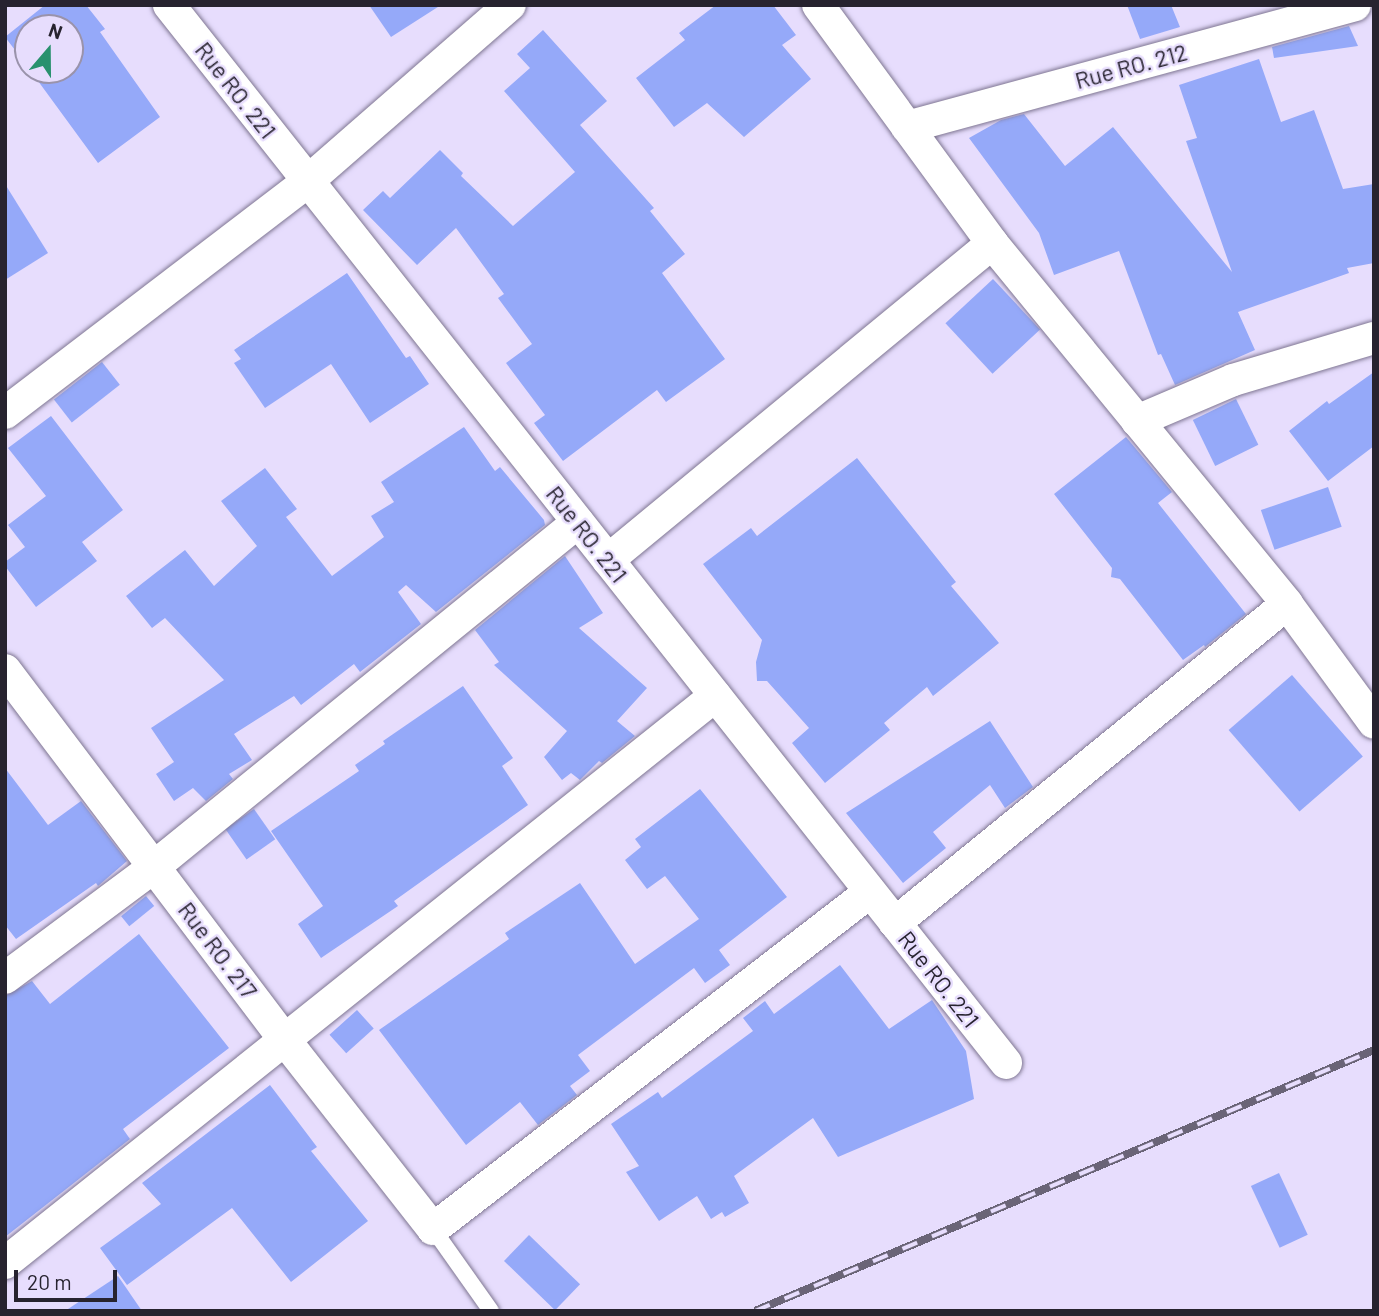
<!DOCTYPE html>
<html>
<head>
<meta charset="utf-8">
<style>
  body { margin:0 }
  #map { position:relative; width:1379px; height:1316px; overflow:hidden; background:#e7ddfd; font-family:Barlow,sans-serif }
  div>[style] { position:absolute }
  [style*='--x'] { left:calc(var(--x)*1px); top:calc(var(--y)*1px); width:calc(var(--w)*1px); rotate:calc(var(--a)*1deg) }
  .building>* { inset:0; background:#95a9f9; transform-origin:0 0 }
  .roads { filter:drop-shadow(0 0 2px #7f7692) drop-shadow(0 0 2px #7f7692) }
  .lane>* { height:16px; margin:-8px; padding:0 8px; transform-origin:8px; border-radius:8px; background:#fff }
  .street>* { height:32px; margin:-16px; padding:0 16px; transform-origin:16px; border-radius:16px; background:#fff }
  .rail>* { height:8px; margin-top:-4px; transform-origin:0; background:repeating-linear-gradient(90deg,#e7ddfd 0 16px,#6a6477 0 32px); box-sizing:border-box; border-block:2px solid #6a6477 }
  span { translate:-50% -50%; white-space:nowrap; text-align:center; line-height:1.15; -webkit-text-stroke:5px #e7ddfd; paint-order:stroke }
  .street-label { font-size:23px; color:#27232f }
  .frame { position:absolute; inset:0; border:7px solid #27232f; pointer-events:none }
  .north { position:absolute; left:14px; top:14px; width:70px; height:70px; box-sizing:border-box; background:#e7ddfd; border:2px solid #9a93ab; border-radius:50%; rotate:20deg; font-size:19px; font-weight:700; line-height:28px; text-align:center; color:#27232f }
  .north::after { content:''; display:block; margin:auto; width:24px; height:32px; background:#29916e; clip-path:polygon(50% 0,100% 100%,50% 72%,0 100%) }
  .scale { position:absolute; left:14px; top:1270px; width:103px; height:32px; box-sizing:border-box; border:4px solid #27232f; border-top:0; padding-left:9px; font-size:21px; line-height:24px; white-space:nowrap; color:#27232f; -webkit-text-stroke:5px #e7ddfd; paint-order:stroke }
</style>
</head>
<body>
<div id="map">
  <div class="building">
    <div style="clip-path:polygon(45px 5px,86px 5px,105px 29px,100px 32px,160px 117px,98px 163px,30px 70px,70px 70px,70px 28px,28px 28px,28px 67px,5px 37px)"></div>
    <div style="clip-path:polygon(369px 5px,441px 5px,391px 37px)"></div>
    <div style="clip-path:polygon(716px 5px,773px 5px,796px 35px,782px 45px,811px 79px,744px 137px,707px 103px,674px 127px,636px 78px,685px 40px,679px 33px)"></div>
    <div style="clip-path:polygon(1127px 5px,1171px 5px,1180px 27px,1140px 39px)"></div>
    <div style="clip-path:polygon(1349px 26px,1358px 46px,1274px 58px,1272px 47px)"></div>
    <div style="clip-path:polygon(543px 30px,607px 101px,580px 125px,654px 208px,650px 211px,685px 254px,662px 273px,725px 359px,666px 402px,657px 390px,563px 461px,534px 423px,545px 415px,506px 363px,532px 344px,498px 298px,504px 294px,456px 228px,417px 265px,363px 210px,383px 191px,390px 198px,440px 150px,463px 173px,461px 176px,513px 226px,575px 172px,504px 91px,530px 68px,517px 54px)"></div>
    <div style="clip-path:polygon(1259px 59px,1281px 122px,1314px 110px,1343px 189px,1374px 184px,1374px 263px,1347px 268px,1349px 273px,1238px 312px,1255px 350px,1175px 385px,1161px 354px,1158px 355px,1119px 251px,1054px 275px,1039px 233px,969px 138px,1001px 120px,1024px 114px,1065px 166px,1113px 127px,1232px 272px,1186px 141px,1197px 138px,1179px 85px)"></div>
    <div style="clip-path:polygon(5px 184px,48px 253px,5px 280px)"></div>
    <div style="clip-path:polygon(347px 273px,406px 358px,410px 356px,429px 384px,370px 423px,331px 364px,265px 408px,234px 363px,241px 359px,234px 350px)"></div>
    <div style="left:993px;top:279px;width:69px;height:65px;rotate:47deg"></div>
    <div style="left:102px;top:362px;width:29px;height:61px;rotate:52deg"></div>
    <div style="clip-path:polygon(1374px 372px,1374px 446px,1328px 481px,1289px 431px,1327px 401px,1329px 404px)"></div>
    <div style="left:1236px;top:399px;width:51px;height:48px;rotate:64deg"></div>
    <div style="clip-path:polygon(51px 416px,123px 510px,82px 542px,97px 561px,36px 607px,5px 566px,5px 562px,25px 547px,8px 525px,46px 496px,8px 448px)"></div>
    <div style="clip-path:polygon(464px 427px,495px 471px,500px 467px,544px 520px,545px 525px,436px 612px,406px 585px,398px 592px,421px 624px,360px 672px,354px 664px,301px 705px,294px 696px,234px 734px,252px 760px,229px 774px,233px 779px,206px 801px,193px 788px,174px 801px,156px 774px,174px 762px,151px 728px,224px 680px,165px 618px,152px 628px,126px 596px,185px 550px,214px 586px,257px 546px,221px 501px,265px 468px,297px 509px,286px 517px,332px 576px,384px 537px,371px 516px,394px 502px,381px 482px)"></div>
    <div style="clip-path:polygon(1126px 437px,1172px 492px,1158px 503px,1246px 614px,1205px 647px,1204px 645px,1183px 660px,1120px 579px,1111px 577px,1112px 568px,1054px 494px)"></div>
    <div style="clip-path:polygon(857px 458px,956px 582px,951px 586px,999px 643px,933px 696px,927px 687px,884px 723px,890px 730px,825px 783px,792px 743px,809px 728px,767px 681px,757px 681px,756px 662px,762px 640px,703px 564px,751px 528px,757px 536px)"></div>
    <div style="left:1328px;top:487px;width:42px;height:71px;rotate:71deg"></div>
    <div style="clip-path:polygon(565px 556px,603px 613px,579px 628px,647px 688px,617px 721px,635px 736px,602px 763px,599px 761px,580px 780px,571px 773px,562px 780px,544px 757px,567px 731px,494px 665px,499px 662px,475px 630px)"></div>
    <div style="left:1292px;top:675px;width:108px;height:84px;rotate:49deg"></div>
    <div style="clip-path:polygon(463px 686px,513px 758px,502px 766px,528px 805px,394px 901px,398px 906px,321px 958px,298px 924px,323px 906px,271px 831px,359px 771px,355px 765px,385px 744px,383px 741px)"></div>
    <div style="clip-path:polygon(990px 721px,1033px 787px,1005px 808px,990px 785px,933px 832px,946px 848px,903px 883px,846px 813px)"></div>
    <div style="clip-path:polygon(5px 768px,48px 825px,81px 801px,127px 861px,98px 886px,96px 883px,16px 939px,5px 925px)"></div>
    <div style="clip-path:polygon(700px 789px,787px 897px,719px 950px,730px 965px,705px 983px,694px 968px,578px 1055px,590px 1071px,570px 1086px,577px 1095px,538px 1125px,520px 1102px,466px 1145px,379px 1030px,509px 939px,505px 933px,580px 883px,635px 964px,699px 919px,665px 876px,647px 889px,625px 860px,641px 847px,635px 839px)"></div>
    <div style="left:254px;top:809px;width:37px;height:35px;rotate:55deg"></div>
    <div style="left:146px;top:896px;width:13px;height:32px;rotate:51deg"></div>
    <div style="clip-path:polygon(139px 934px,229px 1048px,123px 1129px,130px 1139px,5px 1237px,5px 996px,32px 981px,50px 1004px)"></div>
    <div style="clip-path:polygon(840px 965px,889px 1029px,932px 1000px,966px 1051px,974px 1099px,838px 1157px,813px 1118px,734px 1176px,749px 1203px,725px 1217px,722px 1212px,711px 1219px,697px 1196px,659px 1221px,626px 1172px,639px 1166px,611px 1124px,658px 1092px,662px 1098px,753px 1031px,743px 1018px,765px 1001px,774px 1014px)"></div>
    <div style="left:357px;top:1010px;width:25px;height:37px;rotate:48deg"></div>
    <div style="clip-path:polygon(270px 1085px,317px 1147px,311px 1151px,368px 1221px,291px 1282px,232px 1208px,127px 1285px,100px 1248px,161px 1204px,142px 1183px)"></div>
    <div style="left:1279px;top:1173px;width:68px;height:31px;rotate:65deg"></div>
    <div style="left:529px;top:1235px;width:71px;height:36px;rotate:44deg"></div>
    <div style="clip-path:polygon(118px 1276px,142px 1311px,65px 1311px)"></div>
  </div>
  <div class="roads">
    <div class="lane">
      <div style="--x:433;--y:1229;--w:100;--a:54.7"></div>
    </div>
    <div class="street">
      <div style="--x:169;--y:5;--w:1349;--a:51.65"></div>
      <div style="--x:818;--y:5;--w:295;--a:53.8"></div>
      <div style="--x:992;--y:243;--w:466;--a:50.7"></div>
      <div style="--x:1287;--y:604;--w:147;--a:53.8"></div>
      <div style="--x:907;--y:127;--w:464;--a:-15.2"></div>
      <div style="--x:5;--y:413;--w:382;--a:-37.4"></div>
      <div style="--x:308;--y:181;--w:268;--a:-41.1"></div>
      <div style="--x:1137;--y:421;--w:104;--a:-23.1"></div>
      <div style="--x:1233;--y:380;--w:147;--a:-16.6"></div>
      <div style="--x:608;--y:560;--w:498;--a:-39.5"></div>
      <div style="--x:5;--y:670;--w:463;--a:52.9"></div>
      <div style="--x:284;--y:1039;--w:241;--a:51.9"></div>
      <div style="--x:433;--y:1229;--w:552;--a:-37.64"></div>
      <div style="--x:895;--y:923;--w:505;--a:-39.14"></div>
      <div style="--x:5;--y:978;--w:187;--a:-36.7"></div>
      <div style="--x:155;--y:866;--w:545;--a:-39.12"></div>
      <div style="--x:5;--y:1263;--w:909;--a:-38.61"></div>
    </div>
  </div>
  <div class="rail">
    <div style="--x:755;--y:1311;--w:672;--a:-22.86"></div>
  </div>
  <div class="street-label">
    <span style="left:1131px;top:66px;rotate:-15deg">Rue RO. 212</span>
    <span style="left:236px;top:90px;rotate:52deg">Rue RO. 221</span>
    <span style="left:587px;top:534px;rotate:52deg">Rue RO. 221</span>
    <span style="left:218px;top:950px;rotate:53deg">Rue RO. 217</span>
    <span style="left:939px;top:979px;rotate:52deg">Rue RO. 221</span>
  </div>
  <div class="frame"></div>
  <div class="north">N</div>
  <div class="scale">20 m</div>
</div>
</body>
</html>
